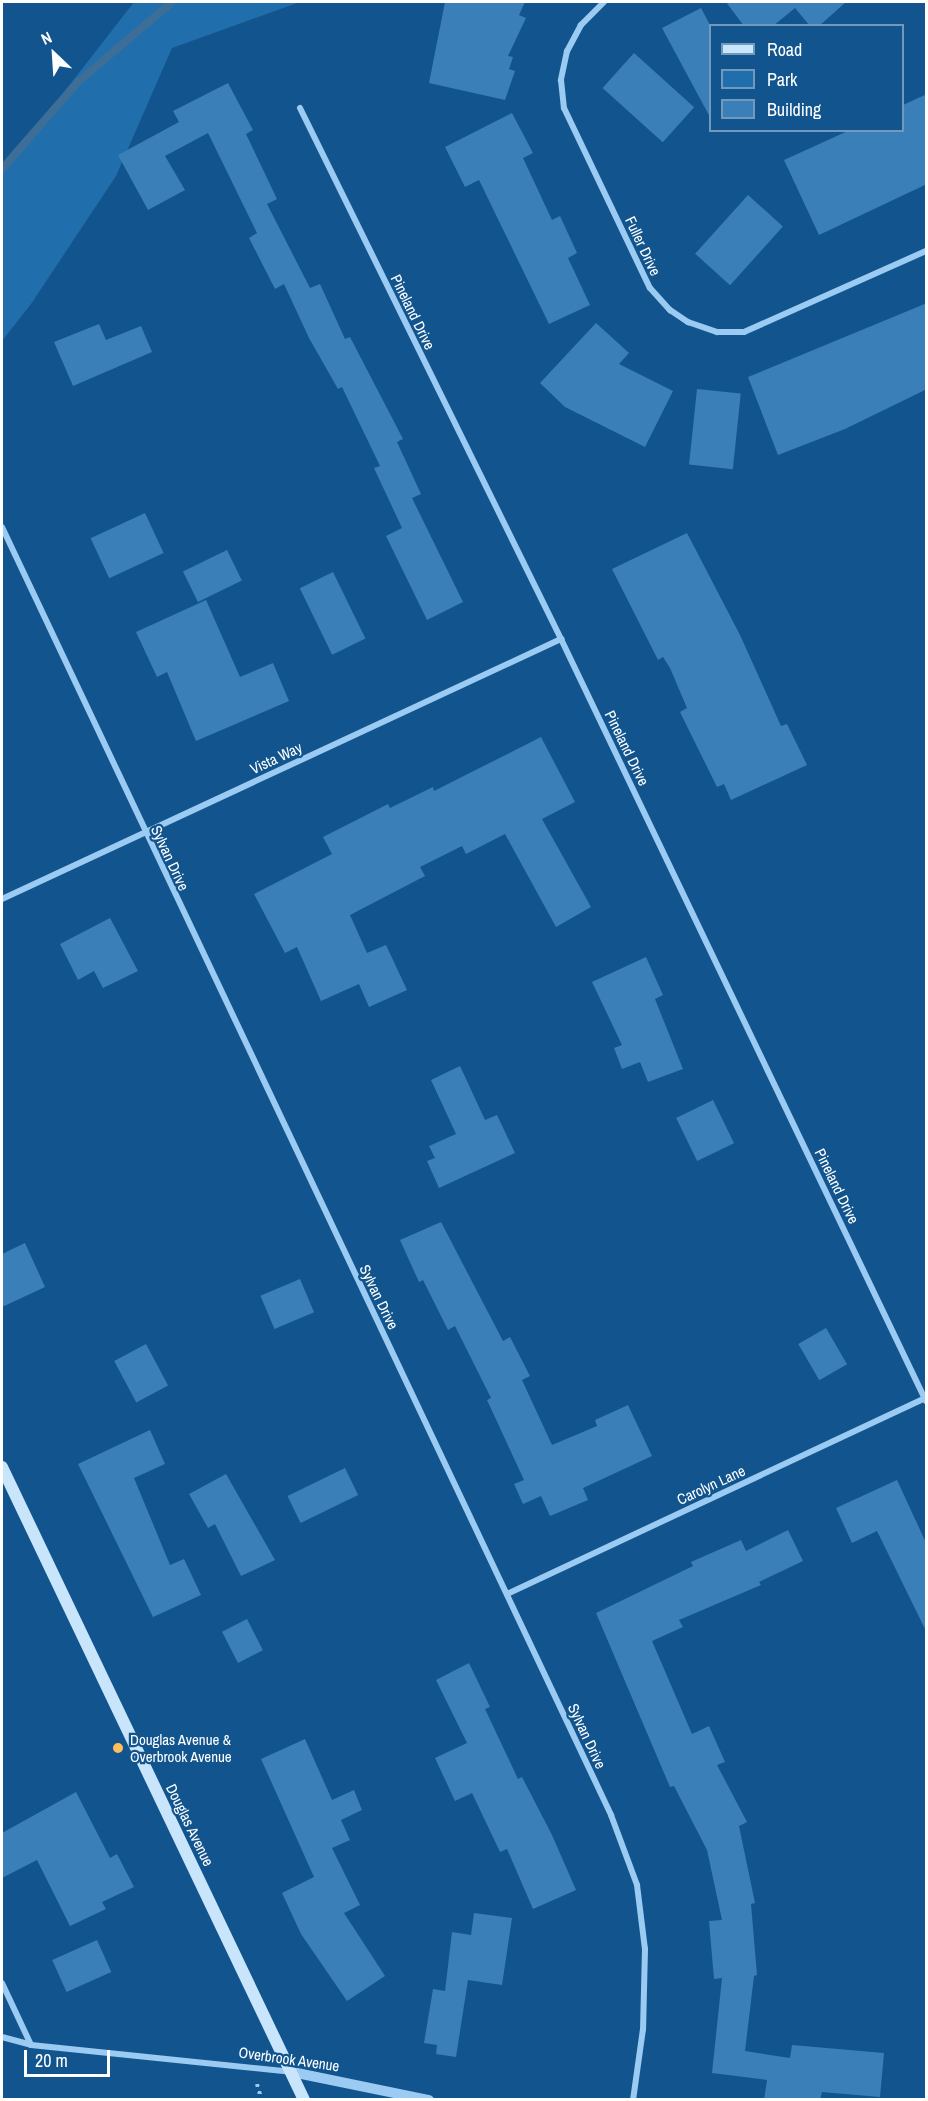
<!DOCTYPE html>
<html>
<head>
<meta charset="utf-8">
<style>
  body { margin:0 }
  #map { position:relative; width:928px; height:2101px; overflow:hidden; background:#12558e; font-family:"Archivo Narrow",sans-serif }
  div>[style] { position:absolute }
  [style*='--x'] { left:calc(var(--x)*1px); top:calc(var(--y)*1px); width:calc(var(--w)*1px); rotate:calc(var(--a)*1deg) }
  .green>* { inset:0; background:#206eab }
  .stream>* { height:8px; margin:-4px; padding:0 4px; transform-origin:4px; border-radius:4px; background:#3d6e98 }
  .building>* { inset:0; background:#3a7fb7; transform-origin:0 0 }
  .path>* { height:4px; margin-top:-2px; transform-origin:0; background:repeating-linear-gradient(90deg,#9bcbf2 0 3px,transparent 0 7.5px) }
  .minor>* { height:6px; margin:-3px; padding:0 3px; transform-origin:3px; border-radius:3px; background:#9bcbf2 }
  .tertiary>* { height:10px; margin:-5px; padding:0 5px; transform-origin:5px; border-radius:5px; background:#9bcbf2 }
  .secondary>* { height:12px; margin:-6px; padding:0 6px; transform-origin:6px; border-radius:6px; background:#c9e5fc }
  .dots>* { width:16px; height:16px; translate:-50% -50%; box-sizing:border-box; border:3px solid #12558e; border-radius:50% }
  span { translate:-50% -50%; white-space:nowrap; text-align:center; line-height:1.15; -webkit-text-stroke:4.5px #12558e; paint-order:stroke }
  .street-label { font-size:15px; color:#fff }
  .poi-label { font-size:15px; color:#fff }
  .left { translate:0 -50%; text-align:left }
  .frame { position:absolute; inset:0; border:3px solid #fff; pointer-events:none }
  .legend { position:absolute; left:709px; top:24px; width:195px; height:108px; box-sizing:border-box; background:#12558e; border:2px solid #7199bb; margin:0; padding:8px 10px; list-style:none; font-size:18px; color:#fff }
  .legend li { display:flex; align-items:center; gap:12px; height:30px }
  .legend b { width:30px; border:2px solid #7199bb }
  .north { position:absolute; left:24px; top:24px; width:60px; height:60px; -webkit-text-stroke:4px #12558e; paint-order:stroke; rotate:335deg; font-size:16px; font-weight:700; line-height:24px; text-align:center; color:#fff }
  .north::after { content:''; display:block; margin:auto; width:21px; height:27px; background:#fff; clip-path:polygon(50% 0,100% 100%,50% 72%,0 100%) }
  .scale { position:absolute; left:24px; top:2050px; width:86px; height:27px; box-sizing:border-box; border:3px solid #fff; border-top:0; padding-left:8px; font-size:18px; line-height:21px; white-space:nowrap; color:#fff; -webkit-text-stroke:4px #12558e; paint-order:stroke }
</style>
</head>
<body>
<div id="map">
  <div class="green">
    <div style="clip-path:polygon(134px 2px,300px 2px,172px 48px,116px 176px,31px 304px,2px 341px,2px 172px)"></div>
  </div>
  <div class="stream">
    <div style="--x:2;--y:169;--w:116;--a:-48.9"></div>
    <div style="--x:78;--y:82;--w:123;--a:-40.4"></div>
  </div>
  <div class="building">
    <div style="clip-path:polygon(445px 2px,525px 2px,519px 15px,526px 18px,508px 56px,513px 57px,509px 69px,515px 71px,505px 100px,429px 83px)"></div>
    <div style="clip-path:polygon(726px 2px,846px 2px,819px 26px,810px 26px,795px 8px,773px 26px,744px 26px)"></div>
    <div style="clip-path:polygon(701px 8px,711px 27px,711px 119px,662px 28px)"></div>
    <div style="left:634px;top:53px;width:81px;height:47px;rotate:42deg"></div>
    <div style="clip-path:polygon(228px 83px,253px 130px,246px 134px,277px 199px,267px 204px,310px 288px,320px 284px,345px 339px,350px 337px,403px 439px,397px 442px,421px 494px,412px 498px,463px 602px,427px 620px,386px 536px,402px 528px,374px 468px,380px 466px,342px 387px,338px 389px,309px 338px,284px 284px,275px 289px,249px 238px,257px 233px,208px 133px,165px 156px,185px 190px,148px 210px,118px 155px,179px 122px,173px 111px)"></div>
    <div style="clip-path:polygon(927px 94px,927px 184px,819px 235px,784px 160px,850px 130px,903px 130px,903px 105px)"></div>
    <div style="clip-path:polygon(512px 113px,533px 153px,523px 158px,552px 220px,560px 216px,577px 253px,568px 258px,590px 305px,549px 324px,479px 180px,465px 187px,445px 147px)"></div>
    <div style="left:748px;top:195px;width:47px;height:79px;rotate:42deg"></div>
    <div style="clip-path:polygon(927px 303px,927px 389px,845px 429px,778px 455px,748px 377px)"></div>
    <div style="clip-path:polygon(596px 323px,629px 353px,619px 364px,673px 391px,645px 447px,565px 407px,540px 383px)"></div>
    <div style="clip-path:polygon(99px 324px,106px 340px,141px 326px,152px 352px,73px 386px,54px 342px)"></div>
    <div style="left:697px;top:389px;width:44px;height:76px;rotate:6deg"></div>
    <div style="left:145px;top:513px;width:44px;height:60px;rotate:65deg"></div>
    <div style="clip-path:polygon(687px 533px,740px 635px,781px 726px,787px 724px,807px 765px,731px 800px,724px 784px,717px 787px,680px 712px,687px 708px,670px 668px,663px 657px,658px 660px,612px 569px)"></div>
    <div style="left:227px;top:550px;width:34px;height:49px;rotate:64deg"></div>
    <div style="left:333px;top:572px;width:74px;height:37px;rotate:64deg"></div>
    <div style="clip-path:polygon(206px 600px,240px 677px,273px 663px,289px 701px,196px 741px,167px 672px,157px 677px,136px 632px)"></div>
    <div style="clip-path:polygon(541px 737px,575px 802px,542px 819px,591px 907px,556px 927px,505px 834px,466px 854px,462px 846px,420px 867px,425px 876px,350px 915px,367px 953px,386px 945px,407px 990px,369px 1007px,359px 984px,321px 1001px,297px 947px,285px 953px,254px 894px,332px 854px,323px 837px,388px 804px,390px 808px,433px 787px,434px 791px)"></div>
    <div style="clip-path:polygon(110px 918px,138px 971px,103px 988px,94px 971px,78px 980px,60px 944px)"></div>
    <div style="clip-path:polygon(646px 957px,663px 995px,655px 999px,683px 1069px,648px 1082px,640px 1062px,622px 1069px,614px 1048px,622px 1045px,592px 982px)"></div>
    <div style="clip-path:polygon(460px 1066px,485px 1120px,497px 1115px,515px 1153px,439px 1188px,427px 1161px,435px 1158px,429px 1146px,456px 1134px,431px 1080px)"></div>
    <div style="left:713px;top:1100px;width:48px;height:41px;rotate:64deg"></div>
    <div style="clip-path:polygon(441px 1222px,503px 1341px,510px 1337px,530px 1376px,522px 1380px,552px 1445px,597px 1426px,595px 1420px,628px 1405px,652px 1456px,583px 1488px,588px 1500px,550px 1516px,541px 1496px,523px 1504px,514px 1484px,524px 1480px,487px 1400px,491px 1398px,455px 1326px,448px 1330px,423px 1280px,419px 1282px,400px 1240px)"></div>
    <div style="clip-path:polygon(25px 1243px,45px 1287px,2px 1307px,2px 1254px)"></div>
    <div style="left:300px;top:1279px;width:36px;height:43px;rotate:67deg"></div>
    <div style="left:826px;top:1328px;width:42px;height:32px;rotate:60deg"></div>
    <div style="left:146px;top:1344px;width:47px;height:36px;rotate:62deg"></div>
    <div style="clip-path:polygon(150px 1430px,165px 1464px,134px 1478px,170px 1565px,184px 1559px,201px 1595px,153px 1617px,78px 1464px)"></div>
    <div style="left:345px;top:1468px;width:30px;height:64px;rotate:64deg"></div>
    <div style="clip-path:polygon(226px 1474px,275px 1560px,241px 1576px,215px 1524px,208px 1528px,189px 1494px)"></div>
    <div style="clip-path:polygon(897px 1480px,927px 1545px,927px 1633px,877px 1531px,852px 1543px,836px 1508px)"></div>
    <div style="clip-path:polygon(788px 1530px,803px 1561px,759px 1582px,761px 1585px,679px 1620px,683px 1627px,652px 1641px,692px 1734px,709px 1726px,725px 1762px,717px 1765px,747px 1822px,739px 1826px,755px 1903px,751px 1904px,757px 1975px,754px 1976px,745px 2051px,790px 2058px,792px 2045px,884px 2053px,880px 2097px,822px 2092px,820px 2100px,764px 2100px,767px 2080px,712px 2073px,722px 1978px,714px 1979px,709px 1921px,722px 1920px,707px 1850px,674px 1786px,670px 1787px,596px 1613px,693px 1566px,691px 1562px,741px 1540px,746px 1551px)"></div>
    <div style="left:247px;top:1619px;width:35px;height:28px;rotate:63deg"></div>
    <div style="clip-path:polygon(469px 1663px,490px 1707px,485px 1709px,518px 1779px,522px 1777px,552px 1835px,576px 1890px,533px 1909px,507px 1849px,500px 1852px,472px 1793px,455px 1801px,435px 1758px,467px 1743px,436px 1680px)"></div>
    <div style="clip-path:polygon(305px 1739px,332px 1800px,354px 1790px,362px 1810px,341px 1820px,350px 1840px,332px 1848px,360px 1905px,344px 1913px,385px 1976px,347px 2001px,301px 1934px,282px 1893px,314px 1877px,261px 1759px)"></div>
    <div style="clip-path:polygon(76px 1792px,110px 1858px,117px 1854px,134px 1887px,102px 1902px,106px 1909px,70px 1926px,37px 1860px,2px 1878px,2px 1833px)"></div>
    <div style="clip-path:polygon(474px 1913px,512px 1918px,502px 1985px,468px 1980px,456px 2057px,436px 2054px,437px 2045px,424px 2043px,433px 1989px,445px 1991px,452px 1932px,471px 1935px)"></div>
    <div style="left:97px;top:1940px;width:35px;height:49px;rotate:66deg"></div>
  </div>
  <div class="path">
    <div style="--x:257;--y:2084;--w:15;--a:74"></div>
  </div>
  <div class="minor">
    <div style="--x:604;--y:2;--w:33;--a:135"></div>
    <div style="--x:581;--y:25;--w:30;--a:118"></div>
    <div style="--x:567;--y:51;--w:30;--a:102"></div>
    <div style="--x:561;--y:80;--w:28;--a:84"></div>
    <div style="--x:564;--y:108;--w:199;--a:64.5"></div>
    <div style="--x:650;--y:288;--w:30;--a:48"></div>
    <div style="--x:670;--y:310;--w:22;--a:34"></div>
    <div style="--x:688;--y:322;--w:31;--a:19"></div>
    <div style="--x:717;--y:332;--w:27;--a:0"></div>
    <div style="--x:744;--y:332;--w:199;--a:-24"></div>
    <div style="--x:300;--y:108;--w:592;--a:63.82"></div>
    <div style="--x:561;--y:639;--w:845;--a:64.41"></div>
    <div style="--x:2;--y:527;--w:1425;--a:64.69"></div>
    <div style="--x:611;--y:1815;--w:75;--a:69.6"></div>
    <div style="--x:637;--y:1885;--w:64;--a:82.9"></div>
    <div style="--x:645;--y:1949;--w:80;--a:91.4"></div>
    <div style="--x:643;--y:2029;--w:72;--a:98"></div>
    <div style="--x:2;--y:899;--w:617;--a:-24.94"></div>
    <div style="--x:507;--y:1594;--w:462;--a:-25.1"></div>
    <div style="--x:2;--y:1983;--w:68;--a:64.9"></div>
    <div style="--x:2;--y:2037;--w:30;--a:15"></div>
    <div style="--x:31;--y:2045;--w:261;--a:5.9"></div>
  </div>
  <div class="tertiary">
    <div style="--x:292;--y:2072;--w:140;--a:11.6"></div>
  </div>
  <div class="secondary">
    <div style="--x:2;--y:1467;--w:701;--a:64.49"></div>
  </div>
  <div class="dots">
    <div style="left:118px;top:1748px;background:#ffbe5b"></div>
  </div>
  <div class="street-label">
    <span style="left:643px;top:246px;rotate:65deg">Fuller Drive</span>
    <span style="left:413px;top:312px;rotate:64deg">Pineland Drive</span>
    <span style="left:627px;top:748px;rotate:64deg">Pineland Drive</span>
    <span style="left:276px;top:758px;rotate:-25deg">Vista Way</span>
    <span style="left:170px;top:858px;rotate:65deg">Sylvan Drive</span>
    <span style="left:837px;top:1186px;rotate:64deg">Pineland Drive</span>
    <span style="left:379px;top:1297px;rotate:64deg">Sylvan Drive</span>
    <span style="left:711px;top:1485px;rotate:-25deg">Carolyn Lane</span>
    <span style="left:587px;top:1736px;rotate:65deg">Sylvan Drive</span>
    <span style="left:190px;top:1825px;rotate:64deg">Douglas Avenue</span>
    <span style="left:289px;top:2059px;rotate:8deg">Overbrook Avenue</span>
  </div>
  <div class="poi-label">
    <span class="left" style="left:130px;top:1748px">Douglas Avenue &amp;<br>Overbrook Avenue</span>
  </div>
  <div class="frame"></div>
  <ul class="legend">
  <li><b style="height:8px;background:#c9e5fc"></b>Road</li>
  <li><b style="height:16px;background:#206eab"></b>Park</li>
  <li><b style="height:16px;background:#3a7fb7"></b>Building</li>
  </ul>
  <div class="north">N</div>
  <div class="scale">20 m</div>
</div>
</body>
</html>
